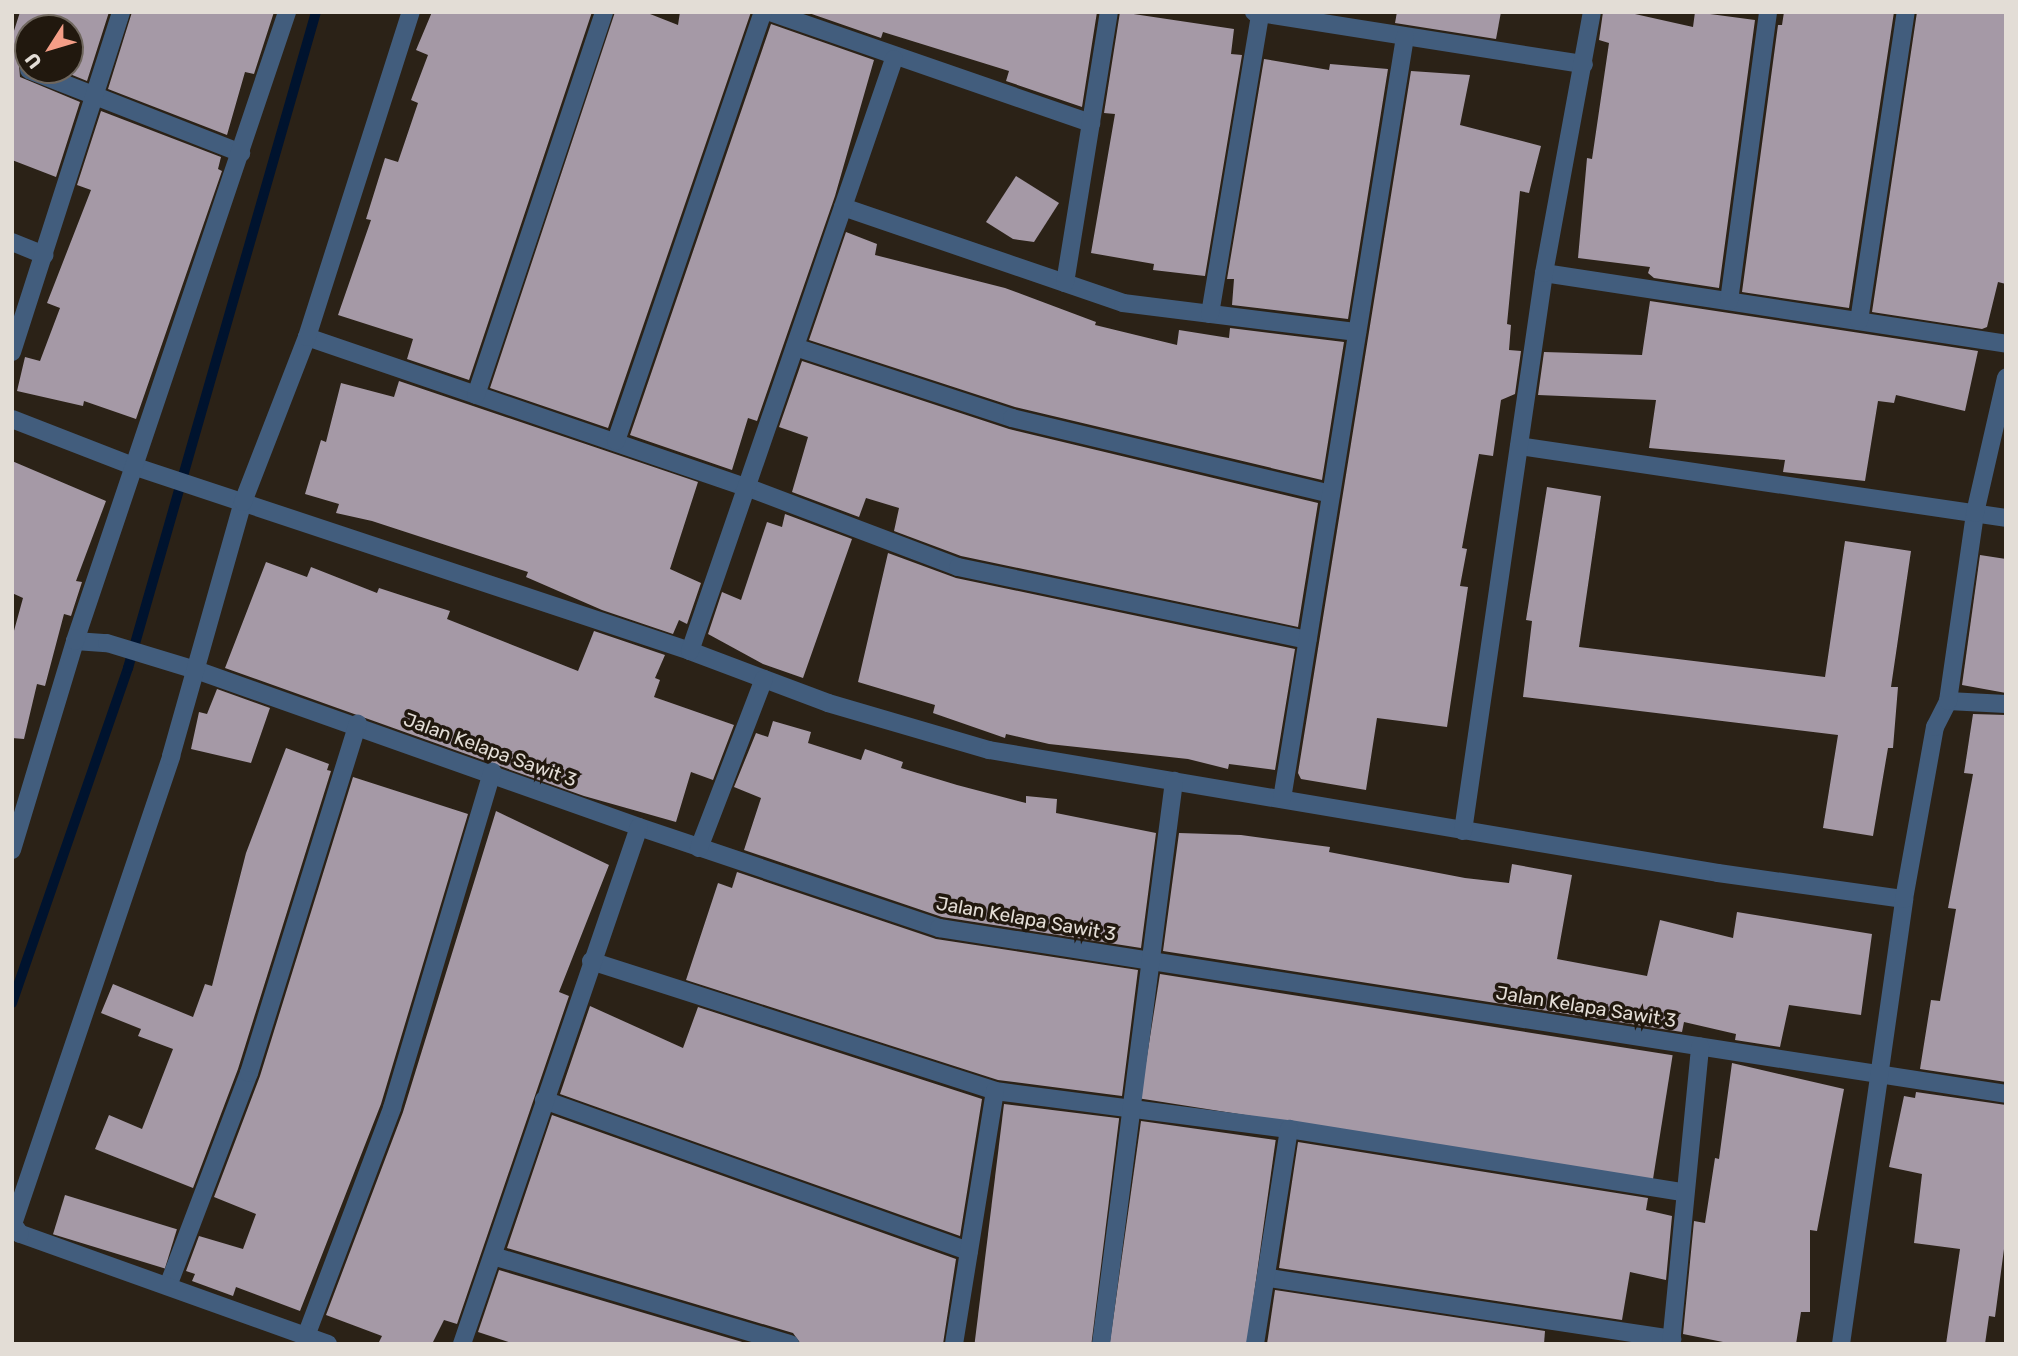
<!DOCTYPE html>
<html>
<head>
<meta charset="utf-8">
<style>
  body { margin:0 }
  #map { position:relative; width:2018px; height:1356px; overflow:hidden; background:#2b2217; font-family:Rubik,sans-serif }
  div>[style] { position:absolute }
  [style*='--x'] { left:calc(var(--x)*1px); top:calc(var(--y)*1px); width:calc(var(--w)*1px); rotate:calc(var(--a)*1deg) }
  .stream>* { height:10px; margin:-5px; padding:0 5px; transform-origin:5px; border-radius:5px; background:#00132e }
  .building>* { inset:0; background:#a599a6; transform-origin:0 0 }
  .minor>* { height:18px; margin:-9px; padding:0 9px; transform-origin:9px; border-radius:9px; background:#425d7d }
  span { translate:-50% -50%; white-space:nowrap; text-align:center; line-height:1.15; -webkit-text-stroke:7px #21180e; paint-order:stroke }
  .street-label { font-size:19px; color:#e3ddd6 }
  .frame { position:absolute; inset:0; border:14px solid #e3ddd6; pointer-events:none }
  .north { position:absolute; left:14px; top:14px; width:70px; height:70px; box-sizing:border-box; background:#21180e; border:2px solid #6f675e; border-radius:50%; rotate:233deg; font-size:19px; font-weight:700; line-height:28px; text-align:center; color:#e3ddd6 }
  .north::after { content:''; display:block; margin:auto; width:24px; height:32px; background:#f49e87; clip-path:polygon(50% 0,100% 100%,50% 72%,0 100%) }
</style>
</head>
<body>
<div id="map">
  <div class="stream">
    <div style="--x:12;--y:1003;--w:355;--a:-70.9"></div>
    <div style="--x:128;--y:668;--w:682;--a:-74.01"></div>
  </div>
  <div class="building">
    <div style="clip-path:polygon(20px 12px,109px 12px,87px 81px,60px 70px,70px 70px,70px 28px,28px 28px,28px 59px,19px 65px,20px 77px,80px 102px,56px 177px,12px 160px,12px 37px)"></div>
    <div style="clip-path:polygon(132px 12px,274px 12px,254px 74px,245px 72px,227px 135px,108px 89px)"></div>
    <div style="clip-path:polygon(432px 12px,592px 12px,469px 380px,407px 359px,413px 339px,338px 315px,371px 220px,366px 219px,385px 158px,398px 162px,418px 103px,411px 100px,428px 55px,416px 50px)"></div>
    <div style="clip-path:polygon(615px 12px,645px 12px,678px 25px,680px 12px,751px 12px,608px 428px,490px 388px)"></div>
    <div style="clip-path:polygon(806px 12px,1097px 12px,1082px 107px,1006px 81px,1009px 71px,883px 32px,881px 38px)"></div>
    <div style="clip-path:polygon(1120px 12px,1234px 29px,1231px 54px,1242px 55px,1205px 276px,1153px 270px,1154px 264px,1091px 253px,1115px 114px,1104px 113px)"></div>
    <div style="clip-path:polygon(1397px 12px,1501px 12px,1496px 39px,1395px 23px)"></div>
    <div style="clip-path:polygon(1603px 12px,1626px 12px,1693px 27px,1695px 12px,1755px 20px,1719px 288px,1654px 278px,1648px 273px,1650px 267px,1578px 258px,1587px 158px,1592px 159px,1609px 43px,1599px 40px)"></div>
    <div style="clip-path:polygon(1784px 12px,1894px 12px,1849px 308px,1742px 292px,1778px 25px,1782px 25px)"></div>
    <div style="clip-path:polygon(1917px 12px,2006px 12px,2006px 284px,1998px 282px,1987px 327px,1982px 329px,1872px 312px)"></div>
    <div style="clip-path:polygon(771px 24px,874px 60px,835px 196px,757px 421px,748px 418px,732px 470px,630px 435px)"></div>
    <div style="clip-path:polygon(1264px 59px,1329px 70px,1330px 64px,1388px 69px,1348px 319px,1232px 305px,1234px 279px,1227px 279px)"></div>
    <div style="clip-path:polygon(1411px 71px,1470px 75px,1460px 125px,1541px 146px,1529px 193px,1520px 191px,1507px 324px,1511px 325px,1509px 350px,1521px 351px,1515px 394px,1501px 400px,1493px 456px,1479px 454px,1462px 548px,1467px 549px,1460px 586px,1468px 587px,1447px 727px,1377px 718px,1366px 790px,1301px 779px,1298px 773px)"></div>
    <div style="clip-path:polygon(101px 111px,221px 157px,218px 169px,222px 171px,136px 419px,84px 401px,83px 406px,17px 391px,25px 357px,40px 361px,60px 308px,47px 303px,91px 190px,77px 185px)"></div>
    <div style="clip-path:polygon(1016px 176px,1059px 203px,1034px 242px,1013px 239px,986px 222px)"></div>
    <div style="clip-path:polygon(846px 232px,877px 244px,875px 255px,1005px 288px,1096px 322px,1095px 325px,1177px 345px,1179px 330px,1229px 338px,1230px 328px,1344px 342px,1322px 480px,1015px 407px,809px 340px)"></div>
    <div style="clip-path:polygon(1650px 301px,1978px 351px,1965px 411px,1896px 395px,1894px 403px,1878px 401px,1865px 481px,1783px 472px,1785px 460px,1649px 448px,1656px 400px,1538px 395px,1544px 352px,1642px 355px)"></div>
    <div style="clip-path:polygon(802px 361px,1009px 429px,1318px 503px,1298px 627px,961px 556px,894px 531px,899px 508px,866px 498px,859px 517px,792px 492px,808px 437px,779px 427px)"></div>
    <div style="clip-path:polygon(399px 381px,698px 482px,670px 569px,701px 583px,687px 624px,679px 620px,673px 634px,602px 610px,526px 577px,528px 572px,372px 521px,336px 513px,339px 504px,305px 494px,321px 440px,326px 442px,341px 383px,394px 397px)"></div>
    <div style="clip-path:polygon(12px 461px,106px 501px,76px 581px,82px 582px,71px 616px,64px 614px,45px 686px,37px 684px,24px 739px,12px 738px,12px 638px,23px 598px,12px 593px)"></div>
    <div style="clip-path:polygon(1547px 487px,1601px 496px,1579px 647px,1825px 677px,1845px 541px,1911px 551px,1891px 687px,1898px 687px,1893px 748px,1888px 748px,1873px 836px,1823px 828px,1838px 735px,1523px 697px,1532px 621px,1526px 620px)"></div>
    <div style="clip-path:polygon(785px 514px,852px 539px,803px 678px,763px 664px,708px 634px,722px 592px,741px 600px,767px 522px,782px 527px)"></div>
    <div style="clip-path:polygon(888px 553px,956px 578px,1295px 649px,1275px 770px,1229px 764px,1228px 769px,1188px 759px,1049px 744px,1006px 734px,1005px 738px,933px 713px,935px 705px,858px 682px)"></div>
    <div style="clip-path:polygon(1980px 555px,2006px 559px,2006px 693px,1962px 685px)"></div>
    <div style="clip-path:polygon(266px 562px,307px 577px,311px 567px,377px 593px,379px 588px,425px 603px,450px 611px,447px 619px,578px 671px,594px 631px,665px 655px,655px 678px,660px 680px,654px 697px,734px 725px,713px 780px,691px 772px,676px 822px,584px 796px,225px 668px)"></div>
    <div style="clip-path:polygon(217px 689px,270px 708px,251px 763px,191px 749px,199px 712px,207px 714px)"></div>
    <div style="clip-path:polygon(1973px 714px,2006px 715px,2006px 1082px,1920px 1069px,1931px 1000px,1940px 1001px,1956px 909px,1948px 908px,1973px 774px,1964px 773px)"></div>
    <div style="clip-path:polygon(773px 721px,811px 732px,808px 743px,861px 760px,865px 749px,903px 762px,901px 768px,957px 785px,1026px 803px,1026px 796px,1057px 799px,1056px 813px,1156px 833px,1141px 948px,942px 917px,744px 850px,761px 798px,734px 787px,756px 733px,768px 737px)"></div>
    <div style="clip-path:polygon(286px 748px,329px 764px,327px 770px,331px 771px,238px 1069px,193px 1188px,95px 1149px,109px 1115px,142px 1129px,173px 1049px,138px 1036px,141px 1029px,101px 1013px,113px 984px,193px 1017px,205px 984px,212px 986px,246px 853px)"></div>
    <div style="clip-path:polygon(353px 777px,468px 814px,381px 1104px,300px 1311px,236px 1287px,233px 1296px,192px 1281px,195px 1274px,186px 1271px,199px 1236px,243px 1249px,256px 1214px,214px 1197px,260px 1076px)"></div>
    <div style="clip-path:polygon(496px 811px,609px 865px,559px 992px,569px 996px,457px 1324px,444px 1320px,432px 1344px,378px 1344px,382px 1336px,326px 1315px,403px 1112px)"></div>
    <div style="clip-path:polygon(1179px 833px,1241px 835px,1330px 847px,1329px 852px,1465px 878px,1509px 883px,1512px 864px,1572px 875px,1557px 959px,1647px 976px,1660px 920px,1733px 938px,1737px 912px,1872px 934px,1861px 1015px,1789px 1005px,1780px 1047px,1735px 1040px,1736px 1034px,1684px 1022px,1682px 1032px,1163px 951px)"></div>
    <div style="clip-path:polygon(737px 872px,936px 939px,1138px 970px,1122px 1096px,998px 1080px,686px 980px,718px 883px,732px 888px)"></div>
    <div style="left:1160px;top:974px;width:519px;height:126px;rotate:9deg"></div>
    <div style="clip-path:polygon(590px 1006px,683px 1048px,698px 1007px,982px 1099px,960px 1236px,560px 1094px)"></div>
    <div style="clip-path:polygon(1732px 1063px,1844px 1089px,1817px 1231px,1810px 1230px,1810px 1312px,1801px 1312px,1796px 1344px,1733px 1344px,1683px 1334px,1694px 1221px,1705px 1223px,1715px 1158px,1719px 1159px)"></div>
    <div style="clip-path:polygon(1916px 1092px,2006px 1105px,2006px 1234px,1995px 1317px,1989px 1316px,1985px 1344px,1946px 1344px,1960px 1249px,1914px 1243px,1922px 1174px,1889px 1167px,1904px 1096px,1915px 1098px)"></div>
    <div style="left:1004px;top:1104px;width:116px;height:243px;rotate:7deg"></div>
    <div style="clip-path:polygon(552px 1115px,956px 1259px,943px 1344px,801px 1344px,793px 1333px,507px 1248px)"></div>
    <div style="left:1141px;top:1121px;width:136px;height:225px;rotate:8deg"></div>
    <div style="clip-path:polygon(1298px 1142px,1648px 1198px,1646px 1210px,1672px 1216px,1666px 1280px,1630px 1272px,1622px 1320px,1279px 1268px)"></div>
    <div style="left:65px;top:1195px;width:117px;height:41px;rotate:17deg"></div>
    <div style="clip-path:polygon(499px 1270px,749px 1344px,515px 1344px,478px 1332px)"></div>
    <div style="clip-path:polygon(1275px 1290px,1545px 1331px,1544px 1344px,1267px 1344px)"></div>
  </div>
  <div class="minor">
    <div style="--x:770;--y:12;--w:340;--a:19.1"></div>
    <div style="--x:1254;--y:12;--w:334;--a:9"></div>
    <div style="--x:29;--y:70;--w:228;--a:21.4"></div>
    <div style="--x:843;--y:207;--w:296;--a:18.9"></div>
    <div style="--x:1123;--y:303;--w:236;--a:7.1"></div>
    <div style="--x:12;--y:242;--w:35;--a:22"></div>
    <div style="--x:1544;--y:273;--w:467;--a:8.7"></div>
    <div style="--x:1065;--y:283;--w:275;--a:-80.8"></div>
    <div style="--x:1729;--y:301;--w:292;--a:-82.3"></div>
    <div style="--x:1210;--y:314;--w:304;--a:-80.5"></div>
    <div style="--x:1859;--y:321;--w:313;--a:-81.4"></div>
    <div style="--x:307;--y:337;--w:467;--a:18.9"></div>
    <div style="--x:749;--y:488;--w:223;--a:20.7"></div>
    <div style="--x:958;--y:567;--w:357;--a:11.8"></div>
    <div style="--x:795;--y:347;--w:228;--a:18.1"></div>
    <div style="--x:1012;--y:418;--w:328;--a:13.4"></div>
    <div style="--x:12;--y:352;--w:357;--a:-72.2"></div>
    <div style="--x:476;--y:395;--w:404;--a:-71.5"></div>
    <div style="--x:12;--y:419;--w:133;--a:21.2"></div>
    <div style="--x:136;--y:467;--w:584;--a:18.37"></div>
    <div style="--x:690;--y:651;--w:147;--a:20.6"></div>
    <div style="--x:828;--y:703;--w:168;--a:16.3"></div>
    <div style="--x:989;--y:750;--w:739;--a:9.58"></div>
    <div style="--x:1718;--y:873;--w:188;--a:8"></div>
    <div style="--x:616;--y:441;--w:453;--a:-71.1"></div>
    <div style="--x:1519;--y:446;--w:492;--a:8.4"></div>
    <div style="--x:75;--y:641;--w:32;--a:4"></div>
    <div style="--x:107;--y:643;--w:93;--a:16.9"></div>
    <div style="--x:196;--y:670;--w:470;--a:19.5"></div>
    <div style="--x:639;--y:827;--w:317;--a:18.6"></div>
    <div style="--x:939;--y:928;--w:1080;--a:8.84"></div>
    <div style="--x:690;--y:651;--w:626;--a:-70.99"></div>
    <div style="--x:1948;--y:701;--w:58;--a:3"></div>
    <div style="--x:1282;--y:799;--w:772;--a:-80.83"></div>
    <div style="--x:1463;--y:831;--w:564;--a:-81.74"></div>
    <div style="--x:1544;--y:273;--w:265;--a:-79.6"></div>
    <div style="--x:699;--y:848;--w:181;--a:-69"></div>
    <div style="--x:12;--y:850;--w:218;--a:-73.2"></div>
    <div style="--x:75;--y:641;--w:664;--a:-71.37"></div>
    <div style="--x:591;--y:961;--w:424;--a:17.8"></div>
    <div style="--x:995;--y:1091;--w:296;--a:7.4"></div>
    <div style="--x:1289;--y:1129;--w:400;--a:9.1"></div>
    <div style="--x:544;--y:1100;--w:451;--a:19.6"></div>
    <div style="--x:493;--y:1256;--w:310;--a:16.5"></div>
    <div style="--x:1269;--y:1278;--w:408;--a:8.6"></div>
    <div style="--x:168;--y:1286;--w:228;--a:-69.2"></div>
    <div style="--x:249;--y:1073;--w:366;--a:-72.7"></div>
    <div style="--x:306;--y:1336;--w:244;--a:-69.3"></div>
    <div style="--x:392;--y:1108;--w:351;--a:-73.4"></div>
    <div style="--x:328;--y:1344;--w:327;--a:-160.3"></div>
    <div style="--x:20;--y:1234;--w:12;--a:-125"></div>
    <div style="--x:13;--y:1224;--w:494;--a:-71.3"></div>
    <div style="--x:171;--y:756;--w:264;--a:-74.2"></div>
    <div style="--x:243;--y:502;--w:177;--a:-68.8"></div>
    <div style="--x:307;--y:337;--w:341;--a:-72.3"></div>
    <div style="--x:462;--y:1344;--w:546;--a:-71.1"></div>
    <div style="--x:954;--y:1344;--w:256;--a:-80.8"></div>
    <div style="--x:1101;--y:1344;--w:568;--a:-82.61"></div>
    <div style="--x:1255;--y:1344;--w:218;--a:-81"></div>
    <div style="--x:1671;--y:1344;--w:299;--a:-84.4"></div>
    <div style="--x:1841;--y:1344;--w:449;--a:-81.9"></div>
    <div style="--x:1904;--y:899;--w:175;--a:-79.8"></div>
    <div style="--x:1935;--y:727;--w:29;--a:-63"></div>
    <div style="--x:1948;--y:701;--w:190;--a:-81.8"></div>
    <div style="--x:1975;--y:513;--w:139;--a:-77.1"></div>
  </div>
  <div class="street-label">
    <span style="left:490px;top:750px;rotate:20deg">Jalan Kelapa Sawit 3</span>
    <span style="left:1026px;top:919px;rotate:10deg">Jalan Kelapa Sawit 3</span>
    <span style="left:1586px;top:1007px;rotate:9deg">Jalan Kelapa Sawit 3</span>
  </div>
  <div class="frame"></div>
  <div class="north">U</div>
</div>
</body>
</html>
